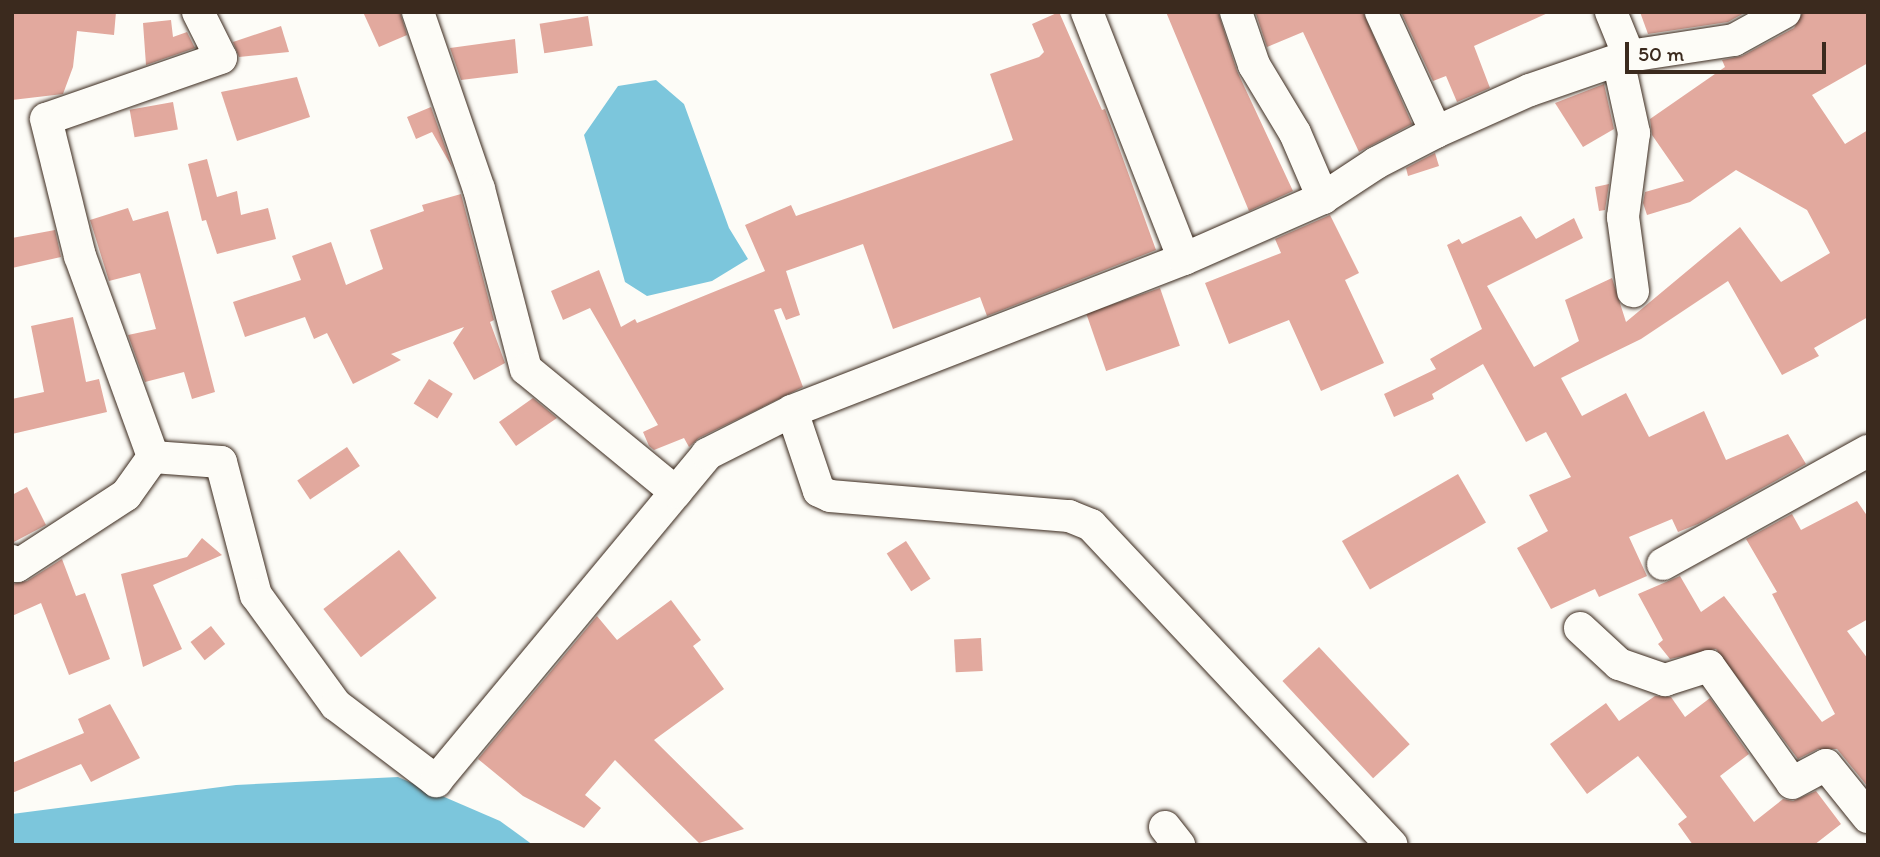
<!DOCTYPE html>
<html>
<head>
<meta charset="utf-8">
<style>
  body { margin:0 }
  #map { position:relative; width:1880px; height:857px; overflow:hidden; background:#fdfcf7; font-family:Itim,sans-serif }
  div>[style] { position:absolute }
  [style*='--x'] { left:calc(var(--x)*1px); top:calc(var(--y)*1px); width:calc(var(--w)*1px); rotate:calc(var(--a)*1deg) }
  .water>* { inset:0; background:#7cc6dc }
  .building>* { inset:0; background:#e2a99e; transform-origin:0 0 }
  .roads { filter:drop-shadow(0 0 2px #3b2a1e) drop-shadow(0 0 2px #3b2a1e) }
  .street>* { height:32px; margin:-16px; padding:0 16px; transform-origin:16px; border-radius:16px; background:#fdfcf7 }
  span { translate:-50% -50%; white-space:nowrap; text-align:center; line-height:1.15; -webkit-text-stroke:5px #fdfcf7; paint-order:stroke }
  .frame { position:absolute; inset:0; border:14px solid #3b2a1e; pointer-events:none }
  .scale { position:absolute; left:1625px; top:42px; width:201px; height:32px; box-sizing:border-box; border:4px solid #3b2a1e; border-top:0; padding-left:9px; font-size:21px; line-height:24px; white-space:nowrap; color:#3b2a1e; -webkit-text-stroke:5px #fdfcf7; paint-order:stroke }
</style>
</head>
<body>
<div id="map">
  <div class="water">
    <div style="clip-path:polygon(656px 80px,684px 104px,729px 228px,748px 259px,712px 281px,647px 296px,625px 282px,584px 135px,618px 86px)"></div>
    <div style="clip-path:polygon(398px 777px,500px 821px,533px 845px,12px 845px,12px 814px,236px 785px)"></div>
  </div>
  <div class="building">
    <div style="clip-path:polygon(12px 12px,116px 12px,114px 35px,77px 31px,73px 67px,63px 94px,12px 100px)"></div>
    <div style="clip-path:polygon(363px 12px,400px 12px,407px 35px,379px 47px)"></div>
    <div style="clip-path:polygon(1059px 12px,1102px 110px,1105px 109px,1156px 250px,987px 316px,980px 297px,893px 329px,863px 244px,786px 271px,800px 315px,786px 320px,781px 308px,774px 310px,803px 387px,699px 438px,689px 447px,684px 438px,654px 450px,649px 446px,643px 432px,658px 425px,590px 308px,563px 320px,551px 291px,599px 270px,621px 327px,635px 319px,637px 323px,765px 271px,745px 225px,791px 205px,796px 216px,1013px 140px,990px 74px,1039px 57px,1044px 52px,1032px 24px)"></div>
    <div style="clip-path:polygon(1166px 12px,1218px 12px,1237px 71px,1293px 191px,1249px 211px)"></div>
    <div style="clip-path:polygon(1261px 12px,1363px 12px,1412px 124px,1359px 152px,1303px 32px,1267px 47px,1256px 14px)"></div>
    <div style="clip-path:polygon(1401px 12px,1550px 12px,1474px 46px,1490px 88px,1457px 102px,1446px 76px,1433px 81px)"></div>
    <div style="clip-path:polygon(1640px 12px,1746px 12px,1728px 22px,1648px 34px)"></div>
    <div style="clip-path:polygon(1803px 12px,1868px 12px,1868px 63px,1812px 95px,1845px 144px,1868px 130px,1868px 317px,1814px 348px,1819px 356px,1782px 375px,1728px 281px,1641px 339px,1561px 378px,1582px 416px,1626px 393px,1649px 437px,1704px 411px,1726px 460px,1788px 434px,1806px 464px,1698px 524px,1678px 532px,1672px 519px,1629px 537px,1647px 576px,1599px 597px,1595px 589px,1551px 609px,1517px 548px,1548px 531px,1529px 495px,1571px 477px,1546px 432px,1526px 442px,1483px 364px,1432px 394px,1434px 399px,1394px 417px,1384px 394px,1436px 369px,1430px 359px,1482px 329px,1447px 245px,1459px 239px,1462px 244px,1521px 216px,1536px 239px,1574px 218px,1583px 238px,1487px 286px,1534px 367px,1579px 341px,1565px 300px,1612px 278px,1626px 322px,1740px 227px,1781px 282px,1830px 253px,1807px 210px,1736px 170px,1690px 202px,1647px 215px,1643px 203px,1645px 192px,1684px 181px,1652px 135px,1650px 119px,1725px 67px,1722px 60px,1742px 56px,1794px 28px)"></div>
    <div style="left:588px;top:16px;width:30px;height:49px;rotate:81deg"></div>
    <div style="clip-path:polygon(171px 20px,173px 37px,187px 32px,195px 48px,146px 65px,143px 23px)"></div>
    <div style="clip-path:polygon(281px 26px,289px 52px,239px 57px,233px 42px)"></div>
    <div style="clip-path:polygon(515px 39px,518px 73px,461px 80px,450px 48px)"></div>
    <div style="clip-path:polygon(297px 77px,310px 117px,237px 141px,221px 92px)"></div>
    <div style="clip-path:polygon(1604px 84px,1614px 129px,1583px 147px,1555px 103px)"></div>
    <div style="left:173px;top:102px;width:28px;height:44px;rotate:80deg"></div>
    <div style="clip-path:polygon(431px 107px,453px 169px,432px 132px,416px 139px,407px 117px)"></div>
    <div style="clip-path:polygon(1435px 153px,1439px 166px,1408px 176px,1406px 168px)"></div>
    <div style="clip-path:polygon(207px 159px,217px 197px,237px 191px,241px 215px,268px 208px,276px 239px,217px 254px,206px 220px,202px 221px,188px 164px)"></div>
    <div style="clip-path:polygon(1609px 184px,1605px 210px,1599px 211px,1595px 187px)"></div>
    <div style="clip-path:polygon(461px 194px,494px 320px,490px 322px,505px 363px,474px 380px,453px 343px,464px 327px,391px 354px,401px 360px,353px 384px,327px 333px,314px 339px,305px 317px,245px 337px,233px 302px,301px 280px,292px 256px,331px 242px,346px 285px,383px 269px,370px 230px,424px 211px,422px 205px)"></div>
    <div style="clip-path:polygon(128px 208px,133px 221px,168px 211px,215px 392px,192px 399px,184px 372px,145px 382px,128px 335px,156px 329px,140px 273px,109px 281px,90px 220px)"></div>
    <div style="clip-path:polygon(1330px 215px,1359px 273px,1345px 280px,1384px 363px,1321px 391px,1289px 320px,1229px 344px,1205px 283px,1281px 253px,1275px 239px)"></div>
    <div style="clip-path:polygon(55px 230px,61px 257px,12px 268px,12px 238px)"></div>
    <div style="left:1160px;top:288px;width:61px;height:78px;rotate:71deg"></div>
    <div style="clip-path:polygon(73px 317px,86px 382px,99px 379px,107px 412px,12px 434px,12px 399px,44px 392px,31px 326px)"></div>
    <div style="left:429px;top:379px;width:28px;height:29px;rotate:32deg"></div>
    <div style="clip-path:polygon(533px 398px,557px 418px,516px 446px,499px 422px)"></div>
    <div style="left:347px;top:447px;width:23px;height:60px;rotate:56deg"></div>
    <div style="left:1458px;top:474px;width:56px;height:134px;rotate:60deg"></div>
    <div style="clip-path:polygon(27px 487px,46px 525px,12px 543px,12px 495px)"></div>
    <div style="clip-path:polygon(1857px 501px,1868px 517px,1868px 619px,1847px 631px,1868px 659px,1868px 787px,1837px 749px,1818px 749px,1798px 759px,1716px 649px,1670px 659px,1658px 644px,1663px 640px,1638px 594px,1680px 576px,1701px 612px,1724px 596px,1822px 722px,1835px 714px,1772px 594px,1777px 592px,1746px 539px,1792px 514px,1801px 530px)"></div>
    <div style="clip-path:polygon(202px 538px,222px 555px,153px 585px,182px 649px,143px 667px,121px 574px,187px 557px)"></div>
    <div style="left:906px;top:541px;width:45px;height:23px;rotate:57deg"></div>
    <div style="left:399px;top:550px;width:61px;height:96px;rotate:52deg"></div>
    <div style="clip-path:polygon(62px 559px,76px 596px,85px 593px,110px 659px,69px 675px,41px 603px,12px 616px,12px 584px,27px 581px)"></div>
    <div style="clip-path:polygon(671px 600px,701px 640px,693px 646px,724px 689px,654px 740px,744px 829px,699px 843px,615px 760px,585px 795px,601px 808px,584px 828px,523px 796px,478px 759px,597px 616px,617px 640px)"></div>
    <div style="left:211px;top:626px;width:23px;height:26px;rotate:52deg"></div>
    <div style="left:981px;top:638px;width:33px;height:27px;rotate:87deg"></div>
    <div style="left:1319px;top:647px;width:133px;height:50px;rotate:47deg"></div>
    <div style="clip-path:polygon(1655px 696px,1671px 697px,1685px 717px,1710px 698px,1749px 754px,1720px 776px,1754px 822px,1783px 799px,1793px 801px,1816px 791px,1841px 824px,1814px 845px,1693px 845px,1678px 824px,1687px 817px,1638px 756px,1587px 794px,1550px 744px,1606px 703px,1619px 721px)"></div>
    <div style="clip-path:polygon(110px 704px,140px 758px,91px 782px,81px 764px,12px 793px,12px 763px,84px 733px,78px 719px)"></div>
  </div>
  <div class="roads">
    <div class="street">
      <div style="--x:198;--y:12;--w:51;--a:63.4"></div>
      <div style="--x:221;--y:58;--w:185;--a:160.8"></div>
      <div style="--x:46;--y:119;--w:141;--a:76.1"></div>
      <div style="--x:80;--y:256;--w:214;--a:70"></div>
      <div style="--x:153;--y:457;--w:68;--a:4.2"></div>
      <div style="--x:221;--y:462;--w:138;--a:75.3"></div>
      <div style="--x:256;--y:595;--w:136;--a:54"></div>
      <div style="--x:336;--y:705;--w:126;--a:37.2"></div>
      <div style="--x:436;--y:781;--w:425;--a:-50.3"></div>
      <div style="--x:707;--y:454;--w:95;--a:-26.8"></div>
      <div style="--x:792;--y:411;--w:420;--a:-21.2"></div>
      <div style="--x:1184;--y:259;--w:152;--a:-23.7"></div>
      <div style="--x:1323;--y:198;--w:64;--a:-33.4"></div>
      <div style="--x:1376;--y:163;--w:68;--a:-27.3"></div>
      <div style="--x:1436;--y:132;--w:103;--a:-24.1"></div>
      <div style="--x:1530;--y:90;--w:105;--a:-19"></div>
      <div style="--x:418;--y:12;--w:187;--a:71"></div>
      <div style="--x:479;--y:189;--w:186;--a:75.4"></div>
      <div style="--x:526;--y:369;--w:194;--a:39.4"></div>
      <div style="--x:1087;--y:12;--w:265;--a:68.6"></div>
      <div style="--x:1236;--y:12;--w:56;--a:71.2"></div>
      <div style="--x:1254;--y:65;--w:79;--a:58.9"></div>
      <div style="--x:1295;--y:133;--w:71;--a:66.7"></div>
      <div style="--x:1381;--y:12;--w:132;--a:65.4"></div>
      <div style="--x:1611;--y:12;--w:48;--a:67.8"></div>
      <div style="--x:1629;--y:56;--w:106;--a:-8.7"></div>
      <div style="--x:1734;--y:40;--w:58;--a:-28.8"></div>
      <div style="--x:1618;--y:60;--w:75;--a:77.6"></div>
      <div style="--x:1634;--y:133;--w:85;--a:97.5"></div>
      <div style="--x:1623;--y:217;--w:75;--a:82.3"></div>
      <div style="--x:792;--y:411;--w:84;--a:71.4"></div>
      <div style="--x:819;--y:491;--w:12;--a:24"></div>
      <div style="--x:830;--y:496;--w:240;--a:4.8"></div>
      <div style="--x:1069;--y:516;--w:24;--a:22"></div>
      <div style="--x:1091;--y:525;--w:439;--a:46.8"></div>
      <div style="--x:12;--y:561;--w:7;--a:45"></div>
      <div style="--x:17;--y:566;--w:130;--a:-33.1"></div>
      <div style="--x:126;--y:495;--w:47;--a:-54.6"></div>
      <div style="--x:1663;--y:564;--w:234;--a:-28.9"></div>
      <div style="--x:1580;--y:628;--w:53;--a:42.7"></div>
      <div style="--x:1619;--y:664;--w:49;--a:19.2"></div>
      <div style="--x:1665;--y:680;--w:46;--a:-17.7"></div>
      <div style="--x:1709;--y:666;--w:143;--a:54.6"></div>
      <div style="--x:1792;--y:783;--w:38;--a:-28"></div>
      <div style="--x:1826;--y:765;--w:67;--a:51.1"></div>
      <div style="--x:1165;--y:827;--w:23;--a:52"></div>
    </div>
  </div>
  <div class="frame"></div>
  <div class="scale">50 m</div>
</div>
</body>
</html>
